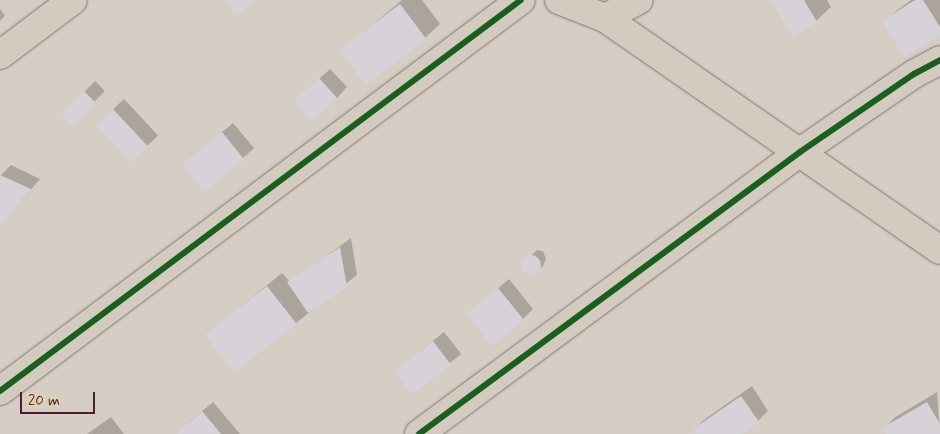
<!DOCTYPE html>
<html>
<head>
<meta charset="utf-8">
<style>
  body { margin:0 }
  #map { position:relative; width:940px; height:434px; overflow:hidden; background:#d6cdc4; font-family:Mynerve,sans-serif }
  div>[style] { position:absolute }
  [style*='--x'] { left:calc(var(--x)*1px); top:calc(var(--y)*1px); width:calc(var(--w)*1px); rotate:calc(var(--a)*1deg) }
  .shadow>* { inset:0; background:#0003; transform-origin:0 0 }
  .building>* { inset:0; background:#d7d2d8; transform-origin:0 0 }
  .round { border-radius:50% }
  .roads { filter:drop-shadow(0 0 1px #817573) drop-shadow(0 0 1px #817573) }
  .minor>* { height:28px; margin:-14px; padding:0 14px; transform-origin:14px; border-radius:14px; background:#d3cbc0 }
  .cycleway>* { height:6px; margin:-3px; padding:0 3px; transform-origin:3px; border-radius:3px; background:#1b5e20 }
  span { translate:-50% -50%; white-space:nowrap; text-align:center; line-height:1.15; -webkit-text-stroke:4.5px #e3d0ae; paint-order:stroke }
  .scale { position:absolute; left:20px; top:392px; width:75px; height:22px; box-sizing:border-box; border:2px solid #4a1f2b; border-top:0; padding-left:6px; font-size:15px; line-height:18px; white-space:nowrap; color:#4a1f2b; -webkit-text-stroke:4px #e3d0ae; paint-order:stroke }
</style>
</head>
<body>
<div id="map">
  <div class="shadow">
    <div style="clip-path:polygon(402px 0,422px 0,440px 24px,425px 38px,342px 50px)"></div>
    <div style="clip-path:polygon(772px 0,827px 0,831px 7px,816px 21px)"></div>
    <div style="clip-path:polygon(911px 0,940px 0,940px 34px,883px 21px)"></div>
    <div style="clip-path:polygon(0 9px,5px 16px,0 21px)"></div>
    <div style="clip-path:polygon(330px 69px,347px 87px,337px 98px,306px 91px)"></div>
    <div style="left:95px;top:81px;width:14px;height:45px;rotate:45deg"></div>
    <div style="left:124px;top:99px;width:50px;height:37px;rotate:47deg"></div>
    <div style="left:233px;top:123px;width:33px;height:64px;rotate:50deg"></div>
    <div style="clip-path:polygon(11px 165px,40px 179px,0 225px,0 176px)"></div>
    <div style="clip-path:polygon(351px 238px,357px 275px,296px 323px,206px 335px,282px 273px,290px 282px)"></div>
    <div style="clip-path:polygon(537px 250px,543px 251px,546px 259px,543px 266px,532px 274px,524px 270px,523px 264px)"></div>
    <div style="clip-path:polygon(509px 279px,533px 309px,523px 319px,468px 314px)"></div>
    <div style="left:444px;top:332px;width:28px;height:62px;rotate:52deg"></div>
    <div style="clip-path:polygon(752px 386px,768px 411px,758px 421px,740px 434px,697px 434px,694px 429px,705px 419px)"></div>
    <div style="clip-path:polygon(937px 392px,940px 434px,887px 434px,884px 429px,894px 418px)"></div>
    <div style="clip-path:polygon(213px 402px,240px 434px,179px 434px,189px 422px)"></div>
    <div style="clip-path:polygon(111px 417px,124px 434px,87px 434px)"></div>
  </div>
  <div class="building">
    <div style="clip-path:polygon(227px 0,258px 0,236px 15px)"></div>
    <div style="clip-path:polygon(770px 0,804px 0,817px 22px,793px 37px)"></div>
    <div style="clip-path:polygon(915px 0,923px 0,940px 27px,940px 35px,904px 57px,882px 21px)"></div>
    <div style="left:400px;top:4px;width:44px;height:76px;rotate:53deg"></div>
    <div style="left:319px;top:78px;width:27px;height:34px;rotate:48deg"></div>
    <div style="left:84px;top:91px;width:17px;height:32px;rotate:45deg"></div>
    <div style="left:113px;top:109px;width:51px;height:23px;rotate:47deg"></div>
    <div style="left:222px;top:132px;width:35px;height:51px;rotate:51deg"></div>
    <div style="clip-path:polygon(0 175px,31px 189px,0 226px)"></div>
    <div style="clip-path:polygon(340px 247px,347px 287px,308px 313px,287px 282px)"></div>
    <div class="round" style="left:521px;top:255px;width:20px;height:20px"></div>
    <div style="left:267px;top:286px;width:48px;height:79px;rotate:52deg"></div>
    <div style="left:498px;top:288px;width:41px;height:41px;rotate:51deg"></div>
    <div style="left:433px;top:341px;width:30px;height:49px;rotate:53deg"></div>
    <div style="clip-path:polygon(741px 396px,759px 422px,742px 434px,696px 434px,693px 429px)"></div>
    <div style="clip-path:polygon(927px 402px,940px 424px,940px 434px,885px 434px,882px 428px)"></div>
    <div style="clip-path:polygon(202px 411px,221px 434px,178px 434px,177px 433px)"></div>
  </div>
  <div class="roads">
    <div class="minor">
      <div style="--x:559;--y:0;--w:49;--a:21.4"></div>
      <div style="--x:605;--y:18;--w:407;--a:34.7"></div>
      <div style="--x:605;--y:18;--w:38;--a:-28"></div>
      <div style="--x:0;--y:55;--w:91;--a:-37"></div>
      <div style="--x:0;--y:391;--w:651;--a:-36.89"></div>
      <div style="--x:419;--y:434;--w:474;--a:-36.5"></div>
      <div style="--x:800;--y:152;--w:138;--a:-34.4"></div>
      <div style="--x:914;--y:74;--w:30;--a:-28"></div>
    </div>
  </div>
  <div class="cycleway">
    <div style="--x:0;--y:391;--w:651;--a:-36.89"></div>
    <div style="--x:419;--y:434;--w:474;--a:-36.5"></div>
    <div style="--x:800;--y:152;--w:138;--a:-34.4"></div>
    <div style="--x:914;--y:74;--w:30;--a:-28"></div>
  </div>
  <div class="scale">20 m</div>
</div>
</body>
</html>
